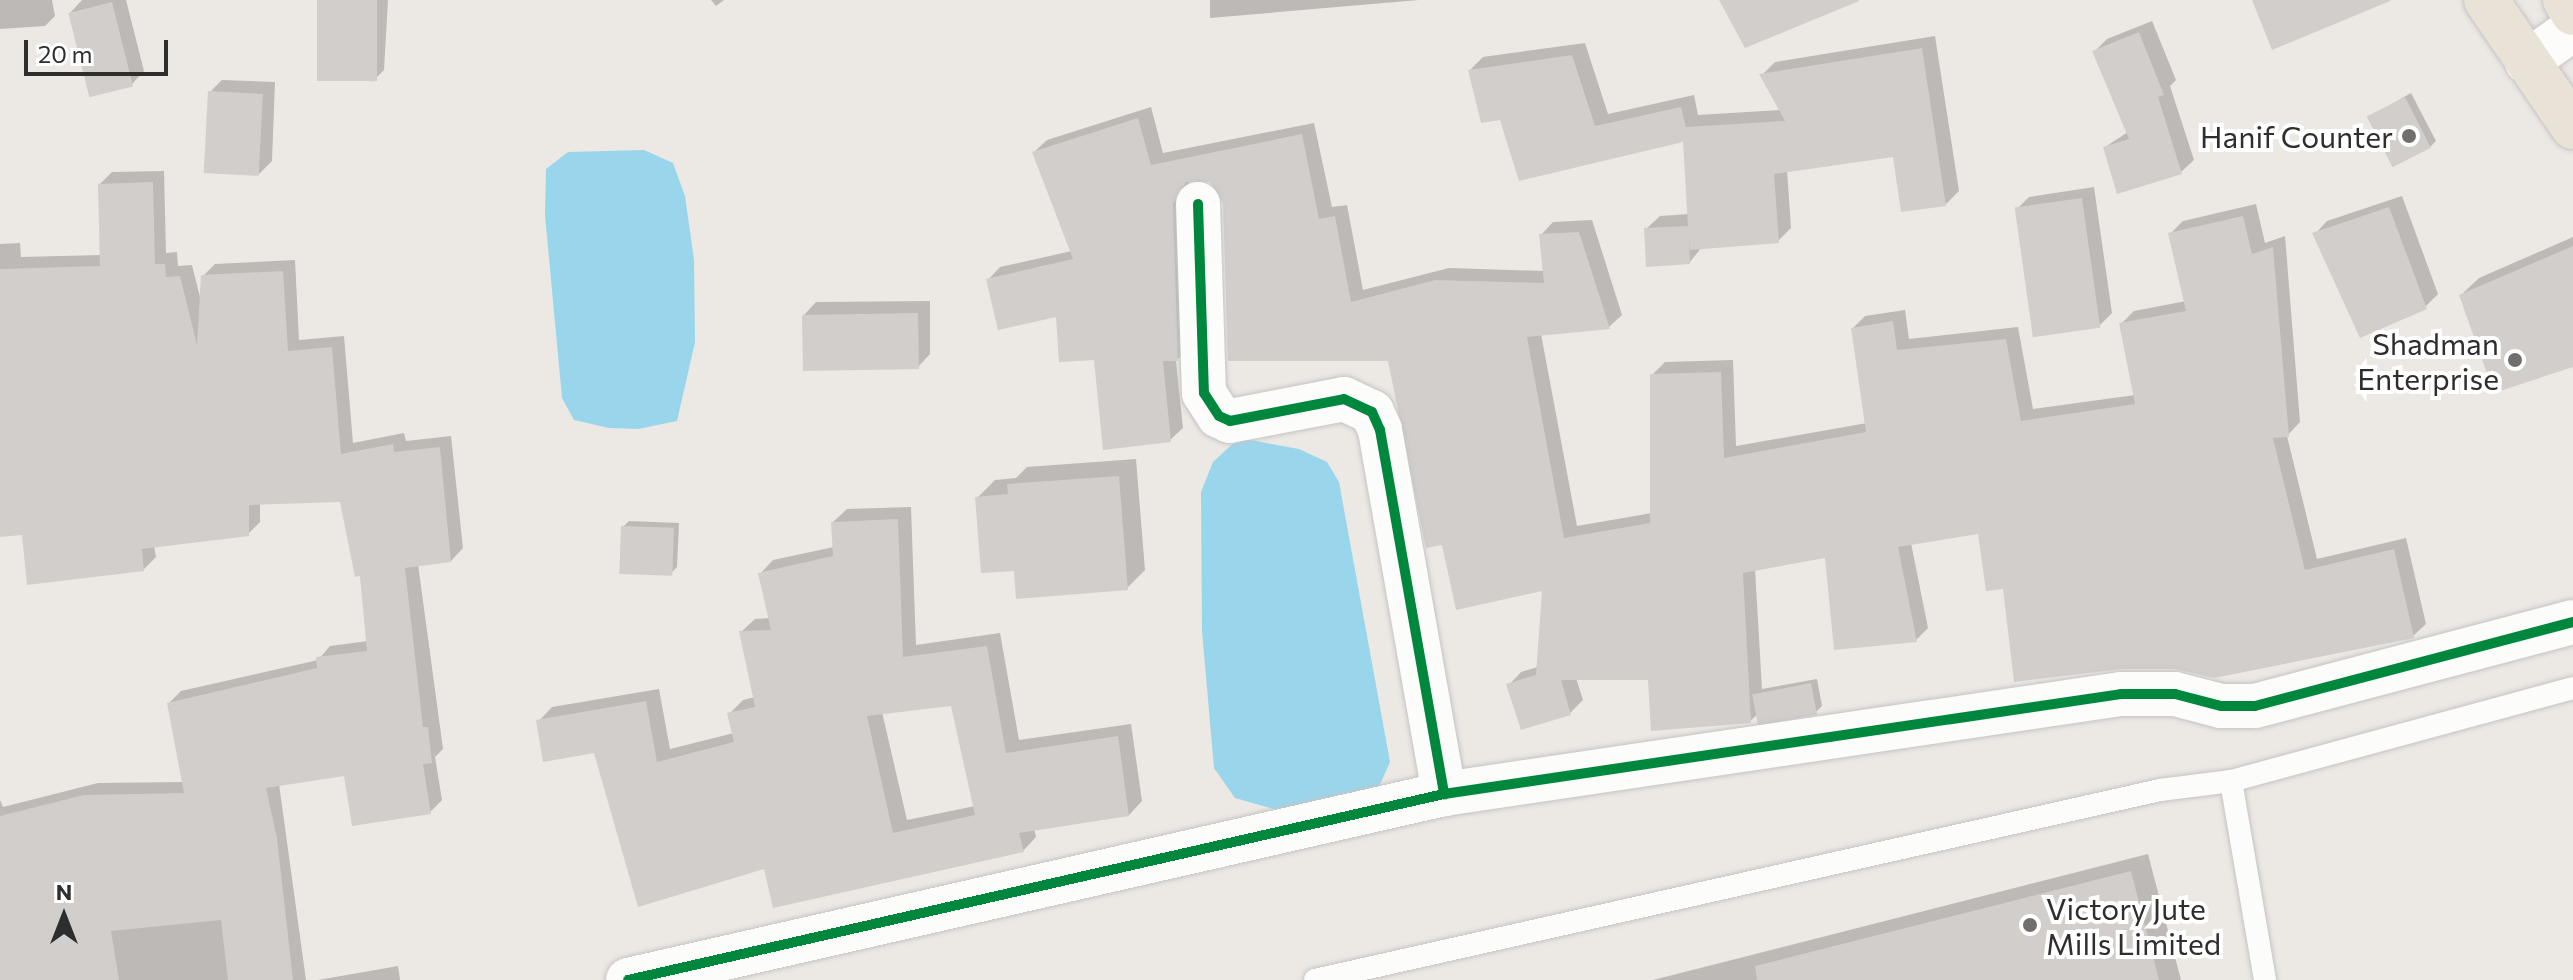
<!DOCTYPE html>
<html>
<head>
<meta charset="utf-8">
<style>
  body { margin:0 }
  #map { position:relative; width:2573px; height:980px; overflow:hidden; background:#ece8e4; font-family:Commissioner,sans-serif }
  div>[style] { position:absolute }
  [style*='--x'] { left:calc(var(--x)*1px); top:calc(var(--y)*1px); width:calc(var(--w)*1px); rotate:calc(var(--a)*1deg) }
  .water>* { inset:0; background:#99d6ec }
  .shadow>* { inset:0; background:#0003 }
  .building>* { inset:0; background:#d1cecb; transform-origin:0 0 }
  .roads { filter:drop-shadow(0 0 2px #c5c4c5) drop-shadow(0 0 2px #c5c4c5) }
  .service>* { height:22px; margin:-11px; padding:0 11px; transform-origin:11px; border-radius:11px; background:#fcfcfb }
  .minor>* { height:44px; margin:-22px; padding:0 22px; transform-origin:22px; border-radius:22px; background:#fcfcfb }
  .trunk>* { height:44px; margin:-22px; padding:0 22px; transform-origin:22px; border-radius:22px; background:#e9e2d6 }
  .cycleway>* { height:10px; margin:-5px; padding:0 5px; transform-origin:5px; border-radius:5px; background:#00873e }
  .dots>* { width:22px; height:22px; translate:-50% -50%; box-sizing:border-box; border:4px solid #fff; border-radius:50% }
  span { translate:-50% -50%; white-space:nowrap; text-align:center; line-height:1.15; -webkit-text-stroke:8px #fff; paint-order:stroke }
  .poi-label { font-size:30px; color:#2e2e2e }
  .right { translate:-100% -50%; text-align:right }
  .left { translate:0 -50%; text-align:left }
  .north { position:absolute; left:24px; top:876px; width:80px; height:80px; -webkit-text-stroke:6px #fff; paint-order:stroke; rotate:0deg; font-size:22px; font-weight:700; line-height:32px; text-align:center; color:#2e2e2e }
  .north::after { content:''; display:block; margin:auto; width:28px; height:36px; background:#2e2e2e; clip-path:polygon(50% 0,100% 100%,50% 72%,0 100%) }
  .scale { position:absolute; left:24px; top:40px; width:144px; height:36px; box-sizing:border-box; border:4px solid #2e2e2e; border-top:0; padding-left:10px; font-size:24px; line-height:28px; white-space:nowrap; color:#2e2e2e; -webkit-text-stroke:6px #fff; paint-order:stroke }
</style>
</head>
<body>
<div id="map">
  <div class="water">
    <div style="clip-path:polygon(644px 150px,673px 163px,685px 196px,694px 260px,695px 342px,677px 421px,638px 429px,609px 428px,574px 420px,562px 398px,545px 215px,546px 169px,568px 152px)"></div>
    <div style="clip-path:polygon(1239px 438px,1299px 449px,1327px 462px,1339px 482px,1390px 762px,1378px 789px,1288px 813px,1235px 798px,1214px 768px,1202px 631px,1201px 492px,1213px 462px)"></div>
  </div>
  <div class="shadow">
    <div style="clip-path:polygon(0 0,52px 0,55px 16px,45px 26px,0 29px)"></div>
    <div style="clip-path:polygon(82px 0,126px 0,144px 71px,132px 84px,70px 13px)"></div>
    <div style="clip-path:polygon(319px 0,388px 0,384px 70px,372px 82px)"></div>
    <div style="clip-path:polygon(711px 0,724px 0,716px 6px)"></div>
    <div style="clip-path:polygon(1210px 0,1419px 0,1210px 18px)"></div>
    <div style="clip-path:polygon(2152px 21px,2176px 80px,2170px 86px,2194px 160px,2181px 172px,2105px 147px,2128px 132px,2094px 52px,2107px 39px)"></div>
    <div style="clip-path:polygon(1935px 36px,1959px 191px,1946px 204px,1894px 155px,1787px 170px,1791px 228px,1778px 241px,1702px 247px,1689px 263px,1646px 229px,1660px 216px,1689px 214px,1684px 140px,1501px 118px,1470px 70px,1483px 57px,1585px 43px,1608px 114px,1694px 95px,1698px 115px,1781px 110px,1762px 75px,1775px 62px)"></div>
    <div style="clip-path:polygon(222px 80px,275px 82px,272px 161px,259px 174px,210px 92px)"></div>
    <div style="clip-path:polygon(2411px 93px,2436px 141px,2430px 147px,2369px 117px)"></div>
    <div style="clip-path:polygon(1151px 107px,1163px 153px,1314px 123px,1332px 207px,1347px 205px,1363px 290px,1449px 268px,1545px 271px,1541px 235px,1553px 222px,1592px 220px,1622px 315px,1609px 327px,1541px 334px,1577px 526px,1652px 513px,1652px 375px,1665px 362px,1733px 360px,1736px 446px,1867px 423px,1853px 328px,1865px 316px,1905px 310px,1909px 339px,2018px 327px,2033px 409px,2135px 395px,2121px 324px,2134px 311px,2186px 301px,2170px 234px,2183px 221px,2256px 204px,2265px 243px,2285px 236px,2300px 422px,2287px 436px,2317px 559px,2406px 538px,2426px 624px,2413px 636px,2004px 587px,1980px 532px,1911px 543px,1928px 628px,1916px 640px,1827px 556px,1755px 569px,1762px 689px,1817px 679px,1822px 706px,1816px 712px,1758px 714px,1750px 721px,1650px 678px,1576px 678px,1583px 700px,1570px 713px,1509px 685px,1521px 672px,1538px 667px,1545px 588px,1443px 542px,1389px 359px,1210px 180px,1190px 180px,1185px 190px,1190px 347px,1176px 361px,1183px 428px,1170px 440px,1057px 315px,988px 280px,1000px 267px,1072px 251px,1034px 152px,1047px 140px)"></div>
    <div style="clip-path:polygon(164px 171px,166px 253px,177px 252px,178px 266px,192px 265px,201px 301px,203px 276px,215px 264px,295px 260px,299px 340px,344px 336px,353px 443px,404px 433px,406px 441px,451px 436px,463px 548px,451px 561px,418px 564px,443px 749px,435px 757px,442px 800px,430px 812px,345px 774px,279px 784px,306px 980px,0 980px,0 800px,3px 807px,98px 783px,184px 782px,169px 703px,181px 691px,318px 660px,330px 646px,368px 641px,361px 574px,342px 500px,260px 503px,260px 522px,248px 534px,154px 546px,156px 557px,144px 569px,23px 532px,0 535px,0 244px,20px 243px,21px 257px,101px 255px,100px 184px,112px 172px)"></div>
    <div style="clip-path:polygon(2094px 187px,2112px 313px,2099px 326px,2017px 209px,2029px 197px)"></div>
    <div style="clip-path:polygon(2402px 196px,2438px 294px,2425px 307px,2315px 234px,2327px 221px)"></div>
    <div style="clip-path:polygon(2573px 237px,2573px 365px,2461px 295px,2479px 278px)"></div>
    <div style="clip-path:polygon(930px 301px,930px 354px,918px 367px,804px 315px,816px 302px)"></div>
    <div style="clip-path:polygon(1136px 459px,1145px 570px,1127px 588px,1016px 569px,977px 498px,995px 480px,1016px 478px,1027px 467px)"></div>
    <div style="clip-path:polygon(evenodd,911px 507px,916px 645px,1000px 633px,1019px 740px,1131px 724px,1142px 801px,1129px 815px,1034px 828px,1036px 837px,1023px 851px,765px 867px,595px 751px,539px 721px,552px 707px,659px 689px,670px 749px,734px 733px,729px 714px,743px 700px,755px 697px,741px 632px,755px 619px,770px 618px,760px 574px,773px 560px,834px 547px,833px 522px,847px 509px,911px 507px,953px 703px,975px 806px,907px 820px,882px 712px,953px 703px)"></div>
    <div style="clip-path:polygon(629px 521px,679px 523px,677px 567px,671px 573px,623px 527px)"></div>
    <div style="clip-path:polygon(2148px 854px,2181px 980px,1653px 980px)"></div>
    <div style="clip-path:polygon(398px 966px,400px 980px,318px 980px)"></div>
  </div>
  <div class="building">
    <div style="left:317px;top:0;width:60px;height:81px"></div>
    <div style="clip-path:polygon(1719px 0,1859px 0,1859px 1px,1745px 48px)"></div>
    <div style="clip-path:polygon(2252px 0,2390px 0,2390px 1px,2272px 50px)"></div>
    <div style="left:112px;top:2px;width:87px;height:45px;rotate:76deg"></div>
    <div style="clip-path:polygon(2139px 32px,2164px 95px,2158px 97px,2182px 174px,2117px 194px,2103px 147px,2129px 139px,2092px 51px)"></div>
    <div style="clip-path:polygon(1922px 48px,1946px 206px,1901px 212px,1893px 157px,1774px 174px,1779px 243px,1690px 250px,1689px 237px,1690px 264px,1646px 267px,1644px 228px,1688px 226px,1683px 142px,1519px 181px,1500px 120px,1481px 123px,1468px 70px,1572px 55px,1595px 126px,1681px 107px,1686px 127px,1785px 121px,1759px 74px)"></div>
    <div style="left:208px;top:91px;width:55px;height:82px;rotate:3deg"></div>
    <div style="left:2405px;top:97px;width:57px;height:43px;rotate:63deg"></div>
    <div style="clip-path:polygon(1138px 118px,1151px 165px,1302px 134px,1319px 219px,1335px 216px,1351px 302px,1435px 280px,1544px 283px,1539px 234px,1579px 232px,1610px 329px,1527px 337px,1564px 538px,1650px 523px,1650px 374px,1721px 372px,1724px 458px,1866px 432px,1851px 328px,1893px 321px,1897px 350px,2006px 339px,2021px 421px,2135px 404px,2119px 323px,2186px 311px,2168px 233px,2243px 216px,2252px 254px,2273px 247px,2289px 437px,2273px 438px,2305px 570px,2394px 549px,2414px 638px,2214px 678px,2175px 669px,2121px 669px,2014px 682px,2003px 589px,1986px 591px,1978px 534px,1898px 547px,1917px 642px,1834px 650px,1825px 558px,1743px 573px,1751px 723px,1651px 731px,1648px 680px,1561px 680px,1571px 715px,1521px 730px,1506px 684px,1536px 675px,1542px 591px,1456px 610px,1442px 545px,1426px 548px,1388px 361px,1228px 361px,1223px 203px,1210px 182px,1186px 182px,1173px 204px,1178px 361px,1163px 361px,1171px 442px,1103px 450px,1094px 360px,1059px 362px,1056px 317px,998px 330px,986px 279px,1073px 259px,1032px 152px)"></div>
    <div style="clip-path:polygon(153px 182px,155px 264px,165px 264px,166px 277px,180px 276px,197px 345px,201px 275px,283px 271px,288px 351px,332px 347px,341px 454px,393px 444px,394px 452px,440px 447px,451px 562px,405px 568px,423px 727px,428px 727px,432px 763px,423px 764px,431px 814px,352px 826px,344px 776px,266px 788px,277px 838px,293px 980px,228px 980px,221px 920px,111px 931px,119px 980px,0 980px,0 816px,84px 795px,184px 793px,167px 703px,317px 668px,316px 657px,367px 651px,360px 576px,355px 577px,340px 502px,249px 505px,249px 536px,142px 549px,144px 571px,27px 585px,22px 535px,0 537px,0 269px,100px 266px,98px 184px)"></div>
    <div style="left:2082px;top:198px;width:131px;height:68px;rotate:82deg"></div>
    <div style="clip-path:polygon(2389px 207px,2427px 309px,2360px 338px,2312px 233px)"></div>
    <div style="clip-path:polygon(2573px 246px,2573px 367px,2494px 393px,2459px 295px)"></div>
    <div style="left:918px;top:313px;width:56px;height:116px;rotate:89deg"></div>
    <div style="clip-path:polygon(1119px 476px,1128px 590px,1016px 599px,1014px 571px,981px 573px,975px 497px,1008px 494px,1007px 484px)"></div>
    <div style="clip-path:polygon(evenodd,898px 519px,903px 657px,987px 646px,1006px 753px,1118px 736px,1129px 816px,1019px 833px,1024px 852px,773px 908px,764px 869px,638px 907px,594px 753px,543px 762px,536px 720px,646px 701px,657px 762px,734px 742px,727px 713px,755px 707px,739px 631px,771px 630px,758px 573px,833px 556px,831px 522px,898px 519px,951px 706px,975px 815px,893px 833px,867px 716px,951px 706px)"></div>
    <div style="left:621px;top:526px;width:53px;height:48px;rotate:2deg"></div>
    <div style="left:1811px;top:683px;width:32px;height:60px;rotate:79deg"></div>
    <div style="clip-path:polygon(2131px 871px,2159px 980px,1757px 980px,1755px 966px)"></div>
  </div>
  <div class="roads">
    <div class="service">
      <div style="--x:2231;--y:781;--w:202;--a:80.3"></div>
      <div style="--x:1315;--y:980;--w:866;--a:-12.67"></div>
      <div style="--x:2160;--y:790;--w:72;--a:-7.2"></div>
      <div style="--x:2231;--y:781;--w:354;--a:-15.2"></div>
    </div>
    <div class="minor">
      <div style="--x:2527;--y:62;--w:57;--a:-35.7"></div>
      <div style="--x:1198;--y:204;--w:189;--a:88.2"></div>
      <div style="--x:1204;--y:393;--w:27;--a:57"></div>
      <div style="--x:1219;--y:416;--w:12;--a:24"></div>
      <div style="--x:1230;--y:421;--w:116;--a:-10.9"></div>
      <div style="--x:1344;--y:399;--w:31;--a:25"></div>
      <div style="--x:1372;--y:412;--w:20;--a:66"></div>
      <div style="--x:1380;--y:430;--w:370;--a:80"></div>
      <div style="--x:628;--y:980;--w:837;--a:-12.84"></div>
      <div style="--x:1444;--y:794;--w:684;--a:-8.4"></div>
      <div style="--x:2121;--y:694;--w:54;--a:0"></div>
      <div style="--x:2175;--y:694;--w:48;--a:14.6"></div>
      <div style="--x:2221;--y:706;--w:34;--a:0"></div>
      <div style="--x:2255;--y:706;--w:329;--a:-14.8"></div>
    </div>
    <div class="trunk">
      <div style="--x:2486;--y:0;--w:154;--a:55.6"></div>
      <div style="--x:2565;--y:0;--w:15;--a:58"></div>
    </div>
  </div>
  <div class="cycleway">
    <div style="--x:1198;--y:204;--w:189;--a:88.2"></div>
    <div style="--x:1204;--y:393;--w:27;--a:57"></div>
    <div style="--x:1219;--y:416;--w:12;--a:24"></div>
    <div style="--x:1230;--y:421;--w:116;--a:-10.9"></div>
    <div style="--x:1344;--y:399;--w:31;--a:25"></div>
    <div style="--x:1372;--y:412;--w:20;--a:66"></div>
    <div style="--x:1380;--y:430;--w:370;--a:80"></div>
    <div style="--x:628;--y:980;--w:837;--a:-12.84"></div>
    <div style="--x:1444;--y:794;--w:684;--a:-8.4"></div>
    <div style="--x:2121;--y:694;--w:54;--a:0"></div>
    <div style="--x:2175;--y:694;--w:48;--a:14.6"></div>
    <div style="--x:2221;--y:706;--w:34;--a:0"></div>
    <div style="--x:2255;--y:706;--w:329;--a:-14.8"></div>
  </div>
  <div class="dots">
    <div style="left:2409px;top:136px;background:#706f6e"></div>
    <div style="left:2515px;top:360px;background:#706f6e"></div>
    <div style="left:2030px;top:925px;background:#706f6e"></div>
  </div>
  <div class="poi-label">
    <span class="right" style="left:2393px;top:136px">Hanif Counter</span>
    <span class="right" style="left:2499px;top:360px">Shadman<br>Enterprise</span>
    <span class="left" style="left:2046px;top:925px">Victory Jute<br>Mills Limited</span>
  </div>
  <div class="north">N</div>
  <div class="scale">20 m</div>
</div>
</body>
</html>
